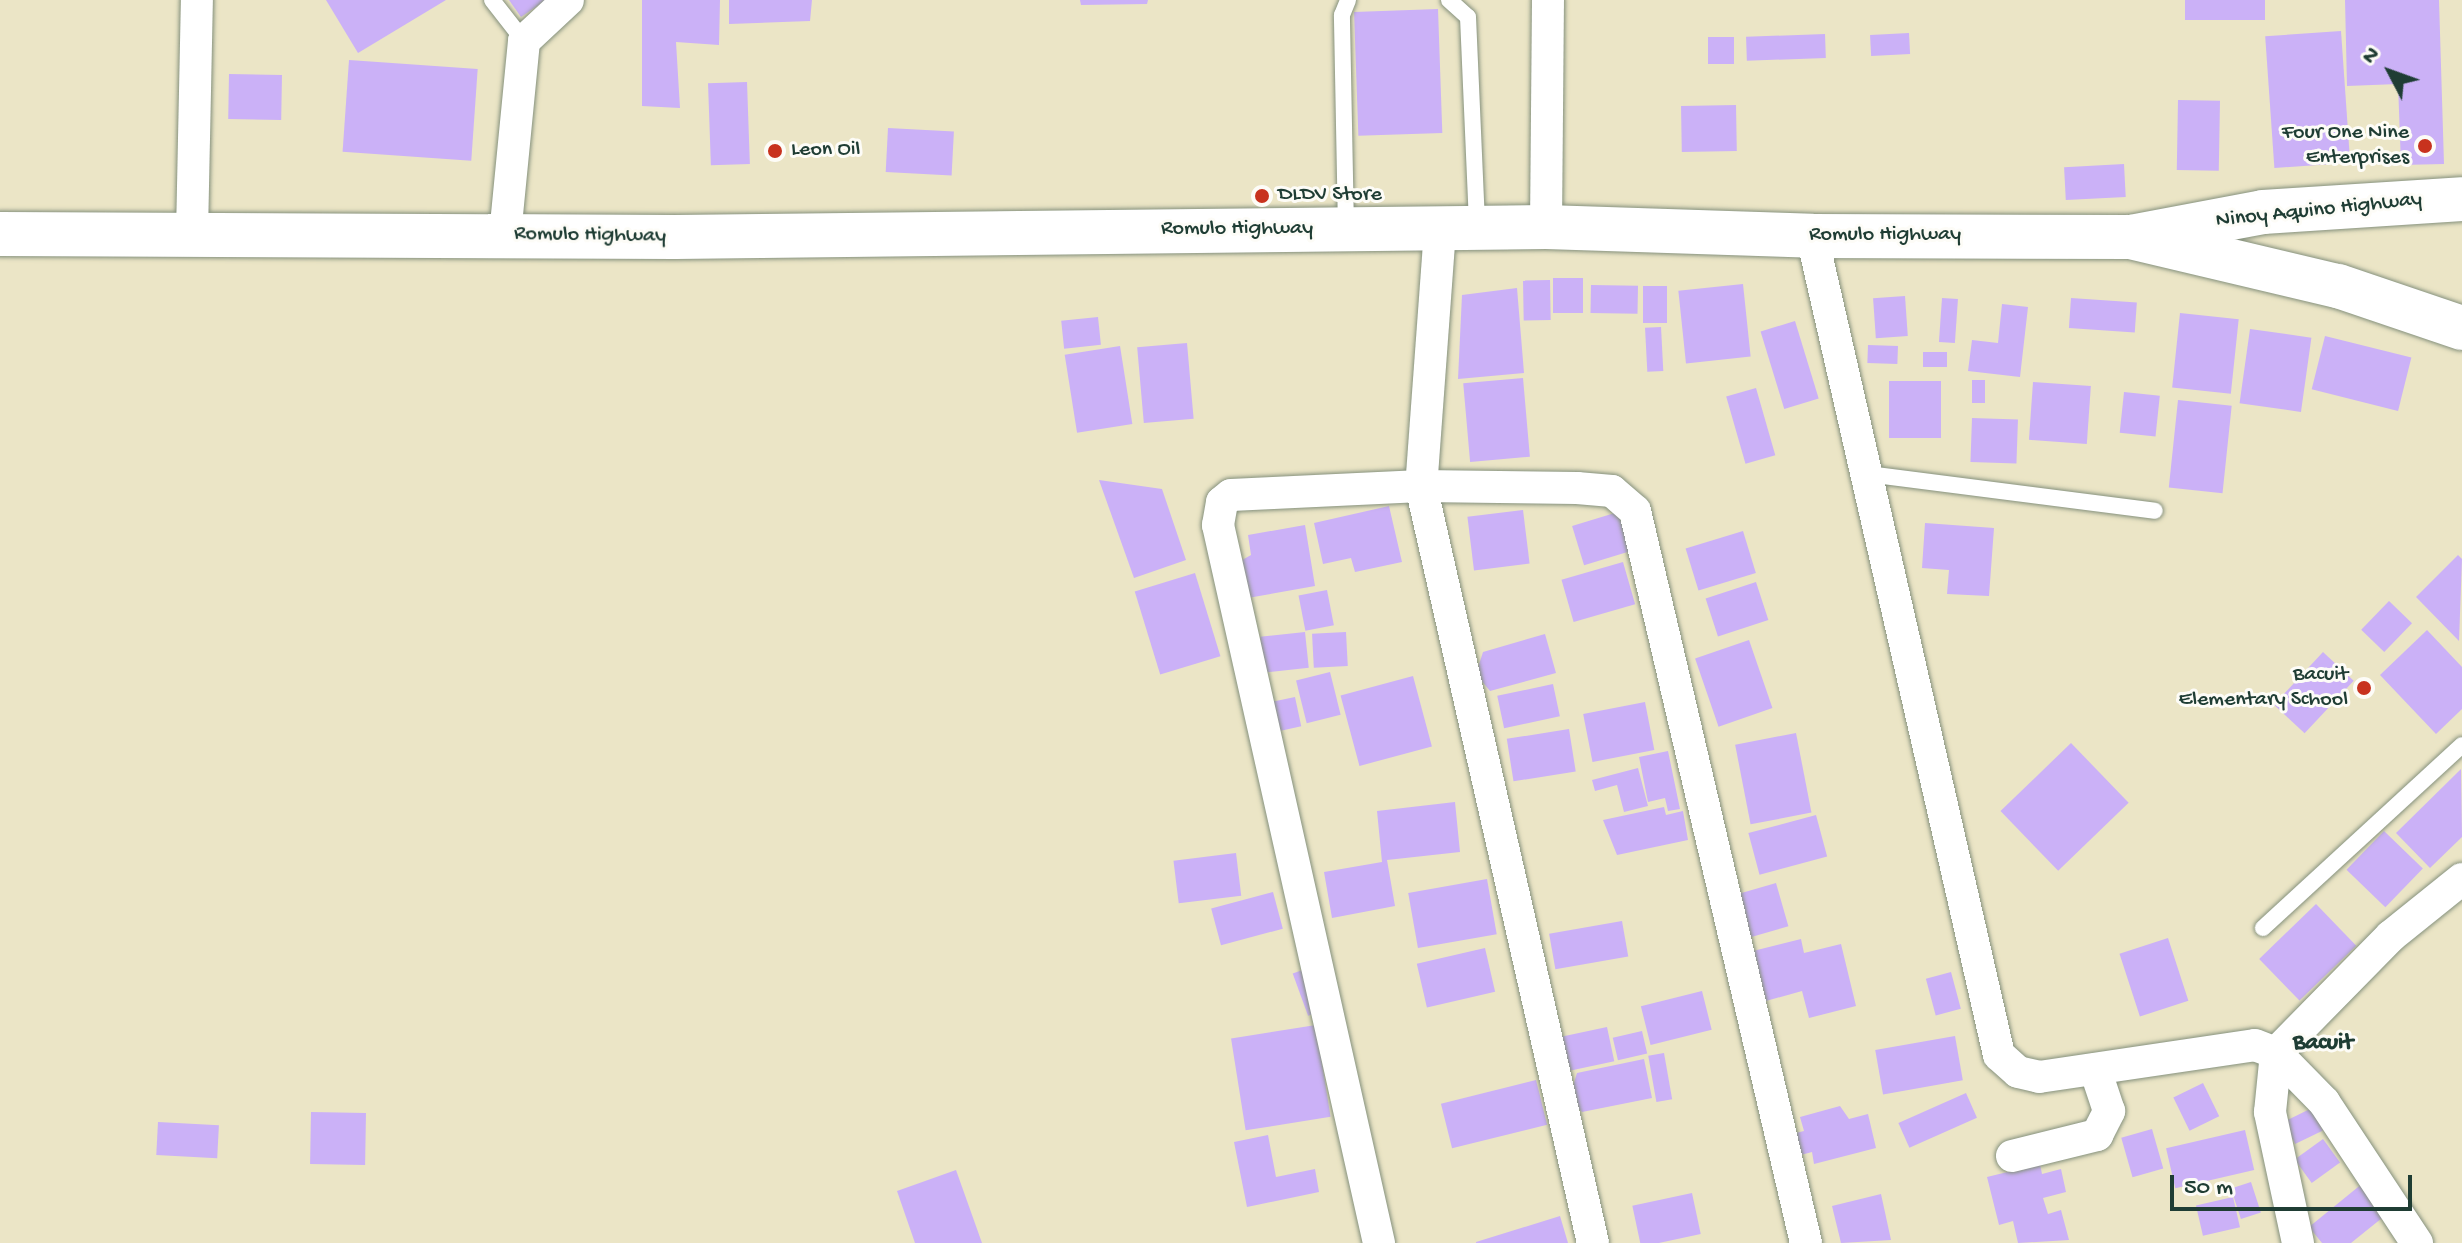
<!DOCTYPE html>
<html>
<head>
<meta charset="utf-8">
<style>
  body { margin:0 }
  #map { position:relative; width:2462px; height:1243px; overflow:hidden; background:#ebe5c6; font-family:"Gochi Hand",sans-serif }
  div>[style] { position:absolute }
  [style*='--x'] { left:calc(var(--x)*1px); top:calc(var(--y)*1px); width:calc(var(--w)*1px); rotate:calc(var(--a)*1deg) }
  .building>* { inset:0; background:#cbb1f7; transform-origin:0 0 }
  .roads { filter:drop-shadow(0 0 2px #85917d) drop-shadow(0 0 2px #85917d) }
  .service>* { height:16px; margin:-8px; padding:0 8px; transform-origin:8px; border-radius:8px; background:#fff }
  .minor>* { height:32px; margin:-16px; padding:0 16px; transform-origin:16px; border-radius:16px; background:#fff }
  .secondary>* { height:44px; margin:-22px; padding:0 22px; transform-origin:22px; border-radius:22px; background:#fff }
  .trunk>* { height:44px; margin:-22px; padding:0 22px; transform-origin:22px; border-radius:22px; background:#fff }
  .dots>* { width:22px; height:22px; translate:-50% -50%; box-sizing:border-box; border:4px solid #fdfcf7; border-radius:50% }
  span { translate:-50% -50%; white-space:nowrap; text-align:center; line-height:1.15; -webkit-text-stroke:6px #fdfcf7; paint-order:stroke }
  .poi-label { font-size:22px; color:#1f3d34 }
  .right { translate:-100% -50%; text-align:right }
  .left { translate:0 -50%; text-align:left }
  .street-label { font-size:22px; color:#1f3d34 }
  .neighbourhood-label { font-size:24px; color:#1f3d34; font-weight:700 }
  .north { position:absolute; left:2350px; top:32px; width:80px; height:80px; -webkit-text-stroke:6px #fdfcf7; paint-order:stroke; rotate:311deg; font-size:22px; font-weight:700; line-height:32px; text-align:center; color:#1f3d34 }
  .north::after { content:''; display:block; margin:auto; width:28px; height:36px; background:#1f3d34; clip-path:polygon(50% 0,100% 100%,50% 72%,0 100%) }
  .scale { position:absolute; left:2170px; top:1175px; width:242px; height:36px; box-sizing:border-box; border:4px solid #1f3d34; border-top:0; padding-left:10px; font-size:24px; line-height:28px; white-space:nowrap; color:#1f3d34; -webkit-text-stroke:6px #fdfcf7; paint-order:stroke }
</style>
</head>
<body>
<div id="map">
  <div class="building">
    <div style="clip-path:polygon(326px 0,446px 0,358px 53px)"></div>
    <div style="clip-path:polygon(509px 0,546px 0,521px 17px)"></div>
    <div style="clip-path:polygon(642px 0,720px 0,719px 45px,676px 42px,680px 108px,642px 106px)"></div>
    <div style="clip-path:polygon(729px 0,812px 0,810px 21px,729px 24px)"></div>
    <div style="clip-path:polygon(1080px 0,1148px 0,1147px 4px,1081px 5px)"></div>
    <div style="left:2185px;top:0;width:80px;height:20px"></div>
    <div style="clip-path:polygon(2345px 0,2439px 0,2444px 164px,2401px 165px,2398px 84px,2347px 86px)"></div>
    <div style="left:1438px;top:9px;width:124px;height:84px;rotate:88deg"></div>
    <div style="left:2341px;top:31px;width:132px;height:76px;rotate:86deg"></div>
    <div style="left:1909px;top:33px;width:21px;height:39px;rotate:87deg"></div>
    <div style="left:1825px;top:34px;width:24px;height:79px;rotate:88deg"></div>
    <div style="left:1708px;top:37px;width:26px;height:27px"></div>
    <div style="left:349px;top:60px;width:129px;height:92px;rotate:4deg"></div>
    <div style="left:229px;top:74px;width:53px;height:45px;rotate:1deg"></div>
    <div style="left:747px;top:82px;width:82px;height:39px;rotate:88deg"></div>
    <div style="left:2178px;top:100px;width:42px;height:70px;rotate:1deg"></div>
    <div style="left:1736px;top:105px;width:46px;height:55px;rotate:89deg"></div>
    <div style="left:888px;top:128px;width:66px;height:44px;rotate:3deg"></div>
    <div style="left:2124px;top:164px;width:33px;height:60px;rotate:87deg"></div>
    <div style="left:1553px;top:278px;width:30px;height:35px"></div>
    <div style="left:1550px;top:280px;width:40px;height:27px;rotate:89deg"></div>
    <div style="left:1743px;top:284px;width:73px;height:65px;rotate:84deg"></div>
    <div style="left:1591px;top:285px;width:47px;height:28px;rotate:1deg"></div>
    <div style="left:1643px;top:286px;width:24px;height:37px"></div>
    <div style="clip-path:polygon(1517px 288px,1524px 373px,1458px 379px,1462px 295px)"></div>
    <div style="left:1905px;top:296px;width:40px;height:32px;rotate:86deg"></div>
    <div style="left:1942px;top:298px;width:16px;height:44px;rotate:4deg"></div>
    <div style="left:2071px;top:298px;width:66px;height:30px;rotate:4deg"></div>
    <div style="clip-path:polygon(2002px 304px,2028px 307px,2020px 377px,1968px 371px,1972px 340px,1998px 343px)"></div>
    <div style="left:2180px;top:313px;width:59px;height:75px;rotate:6deg"></div>
    <div style="left:1098px;top:317px;width:28px;height:37px;rotate:84deg"></div>
    <div style="left:1795px;top:321px;width:81px;height:36px;rotate:73deg"></div>
    <div style="left:1661px;top:327px;width:44px;height:16px;rotate:87deg"></div>
    <div style="left:2250px;top:329px;width:62px;height:75px;rotate:8deg"></div>
    <div style="left:2325px;top:336px;width:89px;height:55px;rotate:14deg"></div>
    <div style="left:1187px;top:343px;width:76px;height:50px;rotate:85deg"></div>
    <div style="left:1868px;top:345px;width:30px;height:18px;rotate:2deg"></div>
    <div style="left:1120px;top:346px;width:79px;height:56px;rotate:81deg"></div>
    <div style="left:1923px;top:352px;width:24px;height:15px"></div>
    <div style="left:1523px;top:378px;width:79px;height:60px;rotate:85deg"></div>
    <div style="left:1972px;top:380px;width:13px;height:23px"></div>
    <div style="left:1941px;top:381px;width:57px;height:52px;rotate:90deg"></div>
    <div style="left:2033px;top:382px;width:58px;height:58px;rotate:4deg"></div>
    <div style="left:1756px;top:388px;width:70px;height:31px;rotate:74deg"></div>
    <div style="left:2124px;top:392px;width:36px;height:41px;rotate:6deg"></div>
    <div style="left:2178px;top:400px;width:54px;height:88px;rotate:6deg"></div>
    <div style="left:1972px;top:418px;width:46px;height:44px;rotate:2deg"></div>
    <div style="clip-path:polygon(1099px 480px,1162px 489px,1186px 560px,1134px 578px)"></div>
    <div style="clip-path:polygon(1389px 506px,1402px 562px,1355px 572px,1351px 558px,1323px 564px,1314px 523px)"></div>
    <div style="left:1523px;top:510px;width:54px;height:56px;rotate:83deg"></div>
    <div style="left:1618px;top:512px;width:41px;height:48px;rotate:73deg"></div>
    <div style="clip-path:polygon(1925px 523px,1994px 528px,1989px 596px,1947px 594px,1949px 570px,1922px 568px)"></div>
    <div style="clip-path:polygon(1305px 525px,1315px 586px,1242px 599px,1237px 563px,1251px 555px,1248px 535px)"></div>
    <div style="left:1743px;top:531px;width:44px;height:60px;rotate:73deg"></div>
    <div style="clip-path:polygon(2458px 555px,2462px 559px,2459px 641px,2416px 597px)"></div>
    <div style="left:1623px;top:562px;width:44px;height:64px;rotate:74deg"></div>
    <div style="left:1195px;top:573px;width:87px;height:63px;rotate:73deg"></div>
    <div style="left:1756px;top:582px;width:40px;height:53px;rotate:72deg"></div>
    <div style="left:1327px;top:590px;width:36px;height:29px;rotate:79deg"></div>
    <div style="left:2389px;top:601px;width:32px;height:40px;rotate:44deg"></div>
    <div style="clip-path:polygon(2427px 630px,2462px 667px,2462px 709px,2436px 734px,2380px 675px)"></div>
    <div style="left:1305px;top:632px;width:36px;height:45px;rotate:84deg"></div>
    <div style="left:1346px;top:632px;width:34px;height:34px;rotate:87deg"></div>
    <div style="clip-path:polygon(1545px 634px,1556px 673px,1490px 691px,1476px 674px,1483px 652px)"></div>
    <div style="left:1749px;top:640px;width:72px;height:57px;rotate:71deg"></div>
    <div style="left:2323px;top:652px;width:42px;height:72px;rotate:43deg"></div>
    <div style="left:1330px;top:672px;width:44px;height:35px;rotate:76deg"></div>
    <div style="left:1413px;top:676px;width:73px;height:75px;rotate:75deg"></div>
    <div style="left:1553px;top:684px;width:33px;height:57px;rotate:78deg"></div>
    <div style="left:1295px;top:697px;width:30px;height:22px;rotate:78deg"></div>
    <div style="left:1645px;top:702px;width:49px;height:63px;rotate:79deg"></div>
    <div style="left:1569px;top:729px;width:43px;height:63px;rotate:81deg"></div>
    <div style="left:1796px;top:733px;width:81px;height:62px;rotate:79deg"></div>
    <div style="left:2071px;top:743px;width:83px;height:98px;rotate:46deg"></div>
    <div style="clip-path:polygon(1668px 751px,1680px 809px,1668px 811px,1665px 798px,1648px 802px,1639px 757px)"></div>
    <div style="clip-path:polygon(1638px 768px,1648px 806px,1624px 812px,1617px 785px,1595px 791px,1592px 780px)"></div>
    <div style="clip-path:polygon(2461px 769px,2462px 837px,2430px 868px,2396px 833px)"></div>
    <div style="clip-path:polygon(1455px 802px,1460px 852px,1387px 860px,1395px 906px,1332px 918px,1324px 872px,1382px 862px,1377px 811px)"></div>
    <div style="clip-path:polygon(1664px 807px,1666px 815px,1683px 811px,1688px 840px,1617px 855px,1603px 820px)"></div>
    <div style="left:1816px;top:815px;width:43px;height:70px;rotate:75deg"></div>
    <div style="left:2384px;top:831px;width:54px;height:54px;rotate:44deg"></div>
    <div style="left:1236px;top:853px;width:43px;height:63px;rotate:83deg"></div>
    <div style="left:1487px;top:879px;width:56px;height:80px;rotate:80deg"></div>
    <div style="left:1776px;top:883px;width:45px;height:44px;rotate:74deg"></div>
    <div style="left:1273px;top:892px;width:38px;height:64px;rotate:75deg"></div>
    <div style="left:2316px;top:904px;width:58px;height:79px;rotate:46deg"></div>
    <div style="left:1622px;top:921px;width:36px;height:74px;rotate:80deg"></div>
    <div style="left:2168px;top:938px;width:66px;height:51px;rotate:72deg"></div>
    <div style="clip-path:polygon(1801px 939px,1804px 953px,1841px 944px,1856px 1006px,1809px 1018px,1802px 991px,1766px 1001px,1753px 951px)"></div>
    <div style="left:1485px;top:948px;width:45px;height:70px;rotate:77deg"></div>
    <div style="left:1319px;top:964px;width:45px;height:28px;rotate:70deg"></div>
    <div style="left:1951px;top:972px;width:38px;height:26px;rotate:75deg"></div>
    <div style="left:1702px;top:991px;width:40px;height:63px;rotate:76deg"></div>
    <div style="left:1316px;top:1025px;width:93px;height:86px;rotate:81deg"></div>
    <div style="left:1607px;top:1027px;width:35px;height:48px;rotate:78deg"></div>
    <div style="left:1642px;top:1031px;width:23px;height:30px;rotate:77deg"></div>
    <div style="left:1955px;top:1036px;width:45px;height:81px;rotate:80deg"></div>
    <div style="left:1664px;top:1053px;width:47px;height:16px;rotate:80deg"></div>
    <div style="clip-path:polygon(1644px 1059px,1652px 1098px,1582px 1112px,1569px 1099px,1577px 1073px)"></div>
    <div style="left:1536px;top:1080px;width:46px;height:98px;rotate:76deg"></div>
    <div style="left:2203px;top:1083px;width:37px;height:33px;rotate:64deg"></div>
    <div style="left:1966px;top:1093px;width:27px;height:74px;rotate:66deg"></div>
    <div style="clip-path:polygon(1840px 1106px,1849px 1119px,1868px 1114px,1876px 1148px,1814px 1164px,1812px 1152px,1797px 1156px,1792px 1134px,1804px 1131px,1800px 1117px)"></div>
    <div style="left:2312px;top:1108px;width:25px;height:31px;rotate:64deg"></div>
    <div style="left:311px;top:1112px;width:55px;height:52px;rotate:1deg"></div>
    <div style="left:158px;top:1122px;width:61px;height:33px;rotate:3deg"></div>
    <div style="left:2152px;top:1129px;width:41px;height:32px;rotate:74deg"></div>
    <div style="left:2245px;top:1130px;width:41px;height:81px;rotate:77deg"></div>
    <div style="clip-path:polygon(1268px 1135px,1276px 1177px,1315px 1169px,1319px 1192px,1247px 1207px,1234px 1142px)"></div>
    <div style="left:2323px;top:1139px;width:29px;height:35px;rotate:54deg"></div>
    <div style="clip-path:polygon(2040px 1164px,2042px 1174px,2061px 1169px,2066px 1192px,2043px 1198px,2048px 1214px,2061px 1210px,2069px 1240px,2018px 1243px,2013px 1221px,1999px 1225px,1987px 1177px)"></div>
    <div style="clip-path:polygon(956px 1170px,982px 1243px,915px 1243px,897px 1191px)"></div>
    <div style="left:2251px;top:1182px;width:32px;height:21px;rotate:72deg"></div>
    <div style="clip-path:polygon(2363px 1183px,2387px 1214px,2351px 1243px,2322px 1243px,2309px 1227px)"></div>
    <div style="left:1692px;top:1193px;width:42px;height:61px;rotate:78deg"></div>
    <div style="clip-path:polygon(1881px 1194px,1891px 1240px,1841px 1243px,1832px 1206px)"></div>
    <div style="left:2233px;top:1197px;width:31px;height:38px;rotate:77deg"></div>
    <div style="clip-path:polygon(1560px 1216px,1568px 1243px,1476px 1243px,1476px 1242px)"></div>
  </div>
  <div class="roads">
    <div class="service">
      <div style="--x:492;--y:0;--w:52;--a:52"></div>
      <div style="--x:1449;--y:0;--w:25;--a:42"></div>
      <div style="--x:1468;--y:17;--w:209;--a:87.5"></div>
      <div style="--x:1346;--y:229;--w:214;--a:-91.1"></div>
      <div style="--x:1342;--y:15;--w:16;--a:-68"></div>
      <div style="--x:1868;--y:474;--w:289;--a:7.3"></div>
      <div style="--x:2263;--y:928;--w:270;--a:-42.6"></div>
    </div>
    <div class="minor">
      <div style="--x:1546;--y:227;--w:227;--a:-89.5"></div>
      <div style="--x:1440;--y:230;--w:257;--a:94.2"></div>
      <div style="--x:1421;--y:486;--w:776;--a:77.2"></div>
      <div style="--x:192;--y:234;--w:234;--a:-88.8"></div>
      <div style="--x:505;--y:235;--w:195;--a:-84.4"></div>
      <div style="--x:524;--y:41;--w:60;--a:-43"></div>
      <div style="--x:1812;--y:236;--w:840;--a:77.14"></div>
      <div style="--x:1999;--y:1055;--w:25;--a:42"></div>
      <div style="--x:2018;--y:1072;--w:22;--a:13"></div>
      <div style="--x:2039;--y:1077;--w:218;--a:-8.4"></div>
      <div style="--x:2255;--y:1045;--w:22;--a:21"></div>
      <div style="--x:2276;--y:1053;--w:69;--a:45.6"></div>
      <div style="--x:2324;--y:1102;--w:169;--a:56.6"></div>
      <div style="--x:2012;--y:1156;--w:88;--a:-13.9"></div>
      <div style="--x:2097;--y:1135;--w:27;--a:-63"></div>
      <div style="--x:2109;--y:1111;--w:44;--a:-108.4"></div>
      <div style="--x:1379;--y:1243;--w:736;--a:-102.64"></div>
      <div style="--x:1218;--y:525;--w:23;--a:-80"></div>
      <div style="--x:1222;--y:502;--w:11;--a:-38"></div>
      <div style="--x:1231;--y:495;--w:190;--a:-2.7"></div>
      <div style="--x:1421;--y:486;--w:156;--a:0.7"></div>
      <div style="--x:1577;--y:488;--w:35;--a:5"></div>
      <div style="--x:1612;--y:491;--w:30;--a:41"></div>
      <div style="--x:1635;--y:511;--w:752;--a:76.85"></div>
      <div style="--x:2298;--y:1243;--w:134;--a:-102.1"></div>
      <div style="--x:2270;--y:1112;--w:59;--a:-84.2"></div>
      <div style="--x:2276;--y:1053;--w:164;--a:-45.5"></div>
      <div style="--x:2391;--y:936;--w:91;--a:-38.8"></div>
    </div>
    <div class="secondary">
      <div style="--x:2130;--y:237;--w:135;--a:-10.6"></div>
      <div style="--x:2263;--y:212;--w:199;--a:-3.7"></div>
    </div>
    <div class="trunk">
      <div style="--x:0;--y:234;--w:675;--a:0.25"></div>
      <div style="--x:675;--y:237;--w:871;--a:-0.66"></div>
      <div style="--x:1546;--y:227;--w:266;--a:1.9"></div>
      <div style="--x:1812;--y:236;--w:318;--a:0.2"></div>
      <div style="--x:2130;--y:237;--w:214;--a:13.3"></div>
      <div style="--x:2338;--y:286;--w:131;--a:18.7"></div>
    </div>
  </div>
  <div class="dots">
    <div style="left:2425px;top:146px;background:#c8321e"></div>
    <div style="left:775px;top:151px;background:#c8321e"></div>
    <div style="left:1262px;top:196px;background:#c8321e"></div>
    <div style="left:2364px;top:688px;background:#c8321e"></div>
  </div>
  <div class="poi-label">
    <span class="right" style="left:2409px;top:146px">Four One Nine<br>Enterprises</span>
    <span class="left" style="left:791px;top:151px">Leon Oil</span>
    <span class="left" style="left:1278px;top:196px">DLDV Store</span>
    <span class="right" style="left:2348px;top:688px">Bacuit<br>Elementary School</span>
  </div>
  <div class="street-label">
    <span style="left:2319px;top:211px;rotate:-6deg">Ninoy Aquino Highway</span>
    <span style="left:1237px;top:230px">Romulo Highway</span>
    <span style="left:590px;top:236px;rotate:1deg">Romulo Highway</span>
    <span style="left:1885px;top:236px">Romulo Highway</span>
  </div>
  <div class="neighbourhood-label">
    <span style="left:2323px;top:1044px">Bacuit</span>
  </div>
  <div class="north">N</div>
  <div class="scale">50 m</div>
</div>
</body>
</html>
